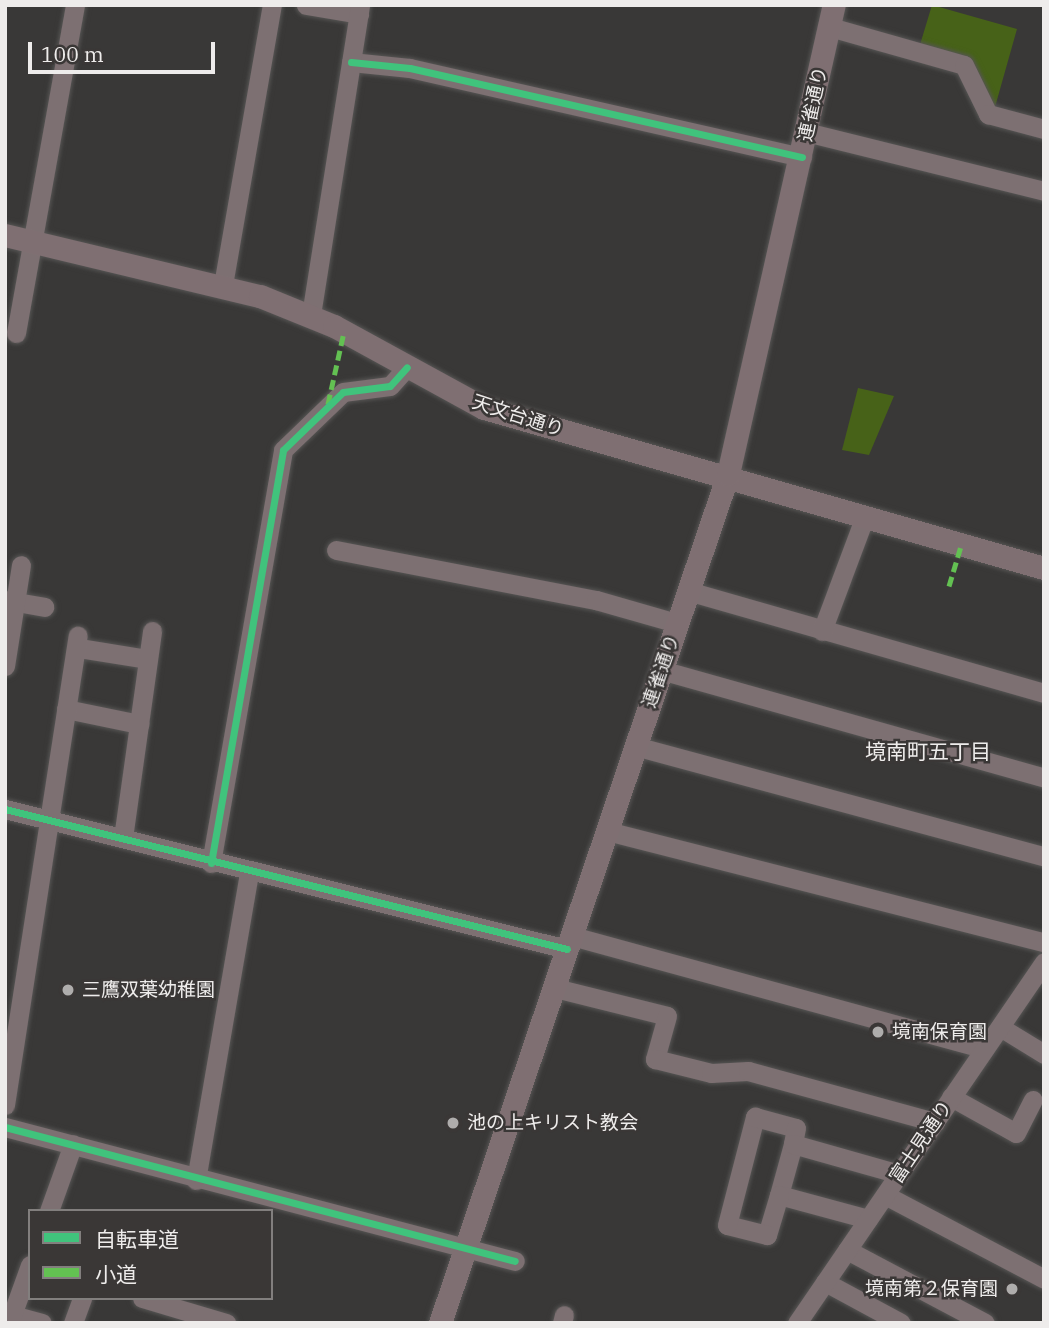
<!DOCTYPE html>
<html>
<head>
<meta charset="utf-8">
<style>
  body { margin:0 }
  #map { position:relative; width:1049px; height:1328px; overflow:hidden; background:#393837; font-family:"IBM Plex Serif","Noto Sans JP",serif }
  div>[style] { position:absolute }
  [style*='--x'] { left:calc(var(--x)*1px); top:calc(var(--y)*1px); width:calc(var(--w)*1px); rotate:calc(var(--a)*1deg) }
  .green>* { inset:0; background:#476218 }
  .roads { filter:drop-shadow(0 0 2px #565554) drop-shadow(0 0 2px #565554) }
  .minor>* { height:19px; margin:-9.5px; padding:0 9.5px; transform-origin:9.5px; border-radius:9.5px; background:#7d7072 }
  .major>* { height:23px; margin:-11.5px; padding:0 11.5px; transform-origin:11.5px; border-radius:11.5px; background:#7f6f72 }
  .quiet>* { height:5px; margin-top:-2.5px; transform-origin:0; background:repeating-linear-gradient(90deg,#63c152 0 10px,transparent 0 15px) }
  .cycleway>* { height:7px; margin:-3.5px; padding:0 3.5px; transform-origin:3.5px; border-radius:3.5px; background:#40c37c }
  .dots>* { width:19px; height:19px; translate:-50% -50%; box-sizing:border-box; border:4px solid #3a3736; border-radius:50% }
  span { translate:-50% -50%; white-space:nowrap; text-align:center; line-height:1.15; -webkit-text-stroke:5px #3a3736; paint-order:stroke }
  .street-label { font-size:19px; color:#eeeceb }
  .poi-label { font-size:19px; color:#eeeceb }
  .left { translate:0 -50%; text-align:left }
  .right { translate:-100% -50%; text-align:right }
  .neighbourhood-label { font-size:21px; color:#eeeceb }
  .frame { position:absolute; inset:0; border:7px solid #eeeceb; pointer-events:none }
  .legend { position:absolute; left:28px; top:1209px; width:245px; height:91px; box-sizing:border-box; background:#3a3736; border:2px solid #827f7e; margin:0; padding:9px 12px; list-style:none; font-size:21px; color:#eeeceb }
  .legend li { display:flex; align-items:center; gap:14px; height:35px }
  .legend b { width:35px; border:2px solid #827f7e }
  .scale { position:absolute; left:28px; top:42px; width:187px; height:32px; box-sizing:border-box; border:4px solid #eeeceb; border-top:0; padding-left:9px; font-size:21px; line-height:24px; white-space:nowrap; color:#eeeceb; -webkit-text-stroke:5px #3a3736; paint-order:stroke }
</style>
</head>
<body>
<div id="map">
  <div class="green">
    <div style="clip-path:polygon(932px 5px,1017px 29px,995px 107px,966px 61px,919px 48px)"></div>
    <div style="clip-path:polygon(858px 388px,894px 396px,869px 455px,842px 450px)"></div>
  </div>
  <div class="roads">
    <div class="minor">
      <div style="--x:306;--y:5;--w:54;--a:9.6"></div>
      <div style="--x:830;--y:27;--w:139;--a:15.8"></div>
      <div style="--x:964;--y:65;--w:55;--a:63.9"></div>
      <div style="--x:988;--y:114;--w:58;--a:15"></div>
      <div style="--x:351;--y:62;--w:59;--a:5.8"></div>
      <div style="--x:410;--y:68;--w:402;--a:12.8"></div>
      <div style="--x:806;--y:132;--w:245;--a:13.9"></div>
      <div style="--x:223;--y:285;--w:284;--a:-80.1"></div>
      <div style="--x:311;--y:315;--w:314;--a:-81"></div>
      <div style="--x:16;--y:333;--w:333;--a:-79.8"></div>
      <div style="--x:336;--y:550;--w:265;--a:10.9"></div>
      <div style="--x:596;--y:600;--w:84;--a:15.9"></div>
      <div style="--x:688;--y:591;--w:370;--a:16"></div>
      <div style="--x:5;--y:600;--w:40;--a:10"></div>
      <div style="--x:822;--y:631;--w:123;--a:-69.5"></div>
      <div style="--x:79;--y:648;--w:70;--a:9.1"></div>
      <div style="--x:5;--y:666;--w:102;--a:-81"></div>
      <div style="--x:661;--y:670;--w:398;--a:15.7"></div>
      <div style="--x:66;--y:709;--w:75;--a:11.6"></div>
      <div style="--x:635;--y:746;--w:424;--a:15.1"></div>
      <div style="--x:5;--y:809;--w:579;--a:13.99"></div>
      <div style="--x:607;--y:831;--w:451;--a:14.3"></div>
      <div style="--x:123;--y:838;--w:209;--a:-82"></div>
      <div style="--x:211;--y:863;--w:419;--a:-80.1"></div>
      <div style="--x:283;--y:450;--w:83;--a:-44"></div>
      <div style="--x:343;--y:392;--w:47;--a:-7.3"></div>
      <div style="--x:390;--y:386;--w:25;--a:-48"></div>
      <div style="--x:572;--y:936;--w:427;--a:15.3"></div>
      <div style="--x:555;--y:988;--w:115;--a:14"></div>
      <div style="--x:667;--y:1016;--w:45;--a:105.6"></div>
      <div style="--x:655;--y:1059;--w:58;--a:14"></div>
      <div style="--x:711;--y:1073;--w:37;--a:-3"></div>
      <div style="--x:748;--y:1071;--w:194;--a:15.3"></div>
      <div style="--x:1000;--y:1027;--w:52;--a:31.5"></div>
      <div style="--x:951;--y:1097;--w:74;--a:29"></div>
      <div style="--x:1016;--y:1133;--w:37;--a:-63"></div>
      <div style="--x:5;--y:1105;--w:475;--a:-81.2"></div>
      <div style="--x:5;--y:1127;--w:527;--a:14.72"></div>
      <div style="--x:196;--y:1180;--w:312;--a:-80.2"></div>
      <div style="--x:779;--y:1195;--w:53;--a:-74.6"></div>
      <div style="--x:885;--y:1195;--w:180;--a:27.8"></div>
      <div style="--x:49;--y:1211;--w:71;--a:-70.3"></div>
      <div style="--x:868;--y:1219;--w:92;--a:-164.9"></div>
      <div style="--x:779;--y:1195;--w:42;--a:106.7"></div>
      <div style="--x:767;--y:1235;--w:41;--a:-166"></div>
      <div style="--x:727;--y:1225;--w:112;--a:-75.5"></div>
      <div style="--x:755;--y:1117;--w:42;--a:15"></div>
      <div style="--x:796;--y:1128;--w:16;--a:101"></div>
      <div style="--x:793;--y:1144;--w:110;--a:15.8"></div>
      <div style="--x:847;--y:1250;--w:156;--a:27.9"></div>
      <div style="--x:825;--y:1282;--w:86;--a:28.3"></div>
      <div style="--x:142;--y:1298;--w:88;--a:16.6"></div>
      <div style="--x:5;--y:1313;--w:38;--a:15"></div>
      <div style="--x:12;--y:1315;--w:53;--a:-70.2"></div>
      <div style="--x:73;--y:1323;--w:27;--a:-70"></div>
      <div style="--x:562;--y:1323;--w:8;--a:-76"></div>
      <div style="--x:797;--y:1323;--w:437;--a:-55.6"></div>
    </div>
    <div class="major">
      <div style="--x:5;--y:235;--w:262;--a:13.5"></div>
      <div style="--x:260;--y:296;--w:80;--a:22.1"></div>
      <div style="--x:334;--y:326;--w:171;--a:28.7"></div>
      <div style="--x:484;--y:408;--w:582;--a:15.95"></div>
      <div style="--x:440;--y:1323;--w:897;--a:-71.26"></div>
      <div style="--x:728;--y:474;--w:481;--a:-77.3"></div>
    </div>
  </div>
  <div class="quiet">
    <div style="--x:328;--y:404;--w:74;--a:-77.5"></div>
    <div style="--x:949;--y:586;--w:42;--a:-73.3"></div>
  </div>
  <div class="cycleway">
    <div style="--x:351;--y:62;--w:59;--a:5.8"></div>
    <div style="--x:410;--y:68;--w:402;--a:12.8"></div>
    <div style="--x:5;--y:809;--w:579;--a:13.99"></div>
    <div style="--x:211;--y:863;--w:419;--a:-80.1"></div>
    <div style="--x:283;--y:450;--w:83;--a:-44"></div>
    <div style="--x:343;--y:392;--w:47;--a:-7.3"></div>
    <div style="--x:390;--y:386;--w:25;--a:-48"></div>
    <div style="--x:5;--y:1127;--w:527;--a:14.72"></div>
  </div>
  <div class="dots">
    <div style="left:68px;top:990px;background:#afadac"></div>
    <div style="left:878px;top:1032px;background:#afadac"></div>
    <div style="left:453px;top:1123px;background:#afadac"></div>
    <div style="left:1012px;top:1289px;background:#afadac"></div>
  </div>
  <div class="street-label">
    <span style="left:813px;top:104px;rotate:-78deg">連雀通り</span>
    <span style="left:518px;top:416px;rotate:18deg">天文台通り</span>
    <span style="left:661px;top:671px;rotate:-71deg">連雀通り</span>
    <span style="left:921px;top:1142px;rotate:-56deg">富士見通り</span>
  </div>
  <div class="poi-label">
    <span class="left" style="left:82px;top:990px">三鷹双葉幼稚園</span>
    <span class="left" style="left:892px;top:1032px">境南保育園</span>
    <span class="left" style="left:467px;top:1123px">池の上キリスト教会</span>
    <span class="right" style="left:998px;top:1289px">境南第２保育園</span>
  </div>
  <div class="neighbourhood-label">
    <span style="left:928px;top:751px">境南町五丁目</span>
  </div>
  <div class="frame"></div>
  <ul class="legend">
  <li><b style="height:9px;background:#40c37c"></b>自転車道</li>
  <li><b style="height:9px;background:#63c152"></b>小道</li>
  </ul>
  <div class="scale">100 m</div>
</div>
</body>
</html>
